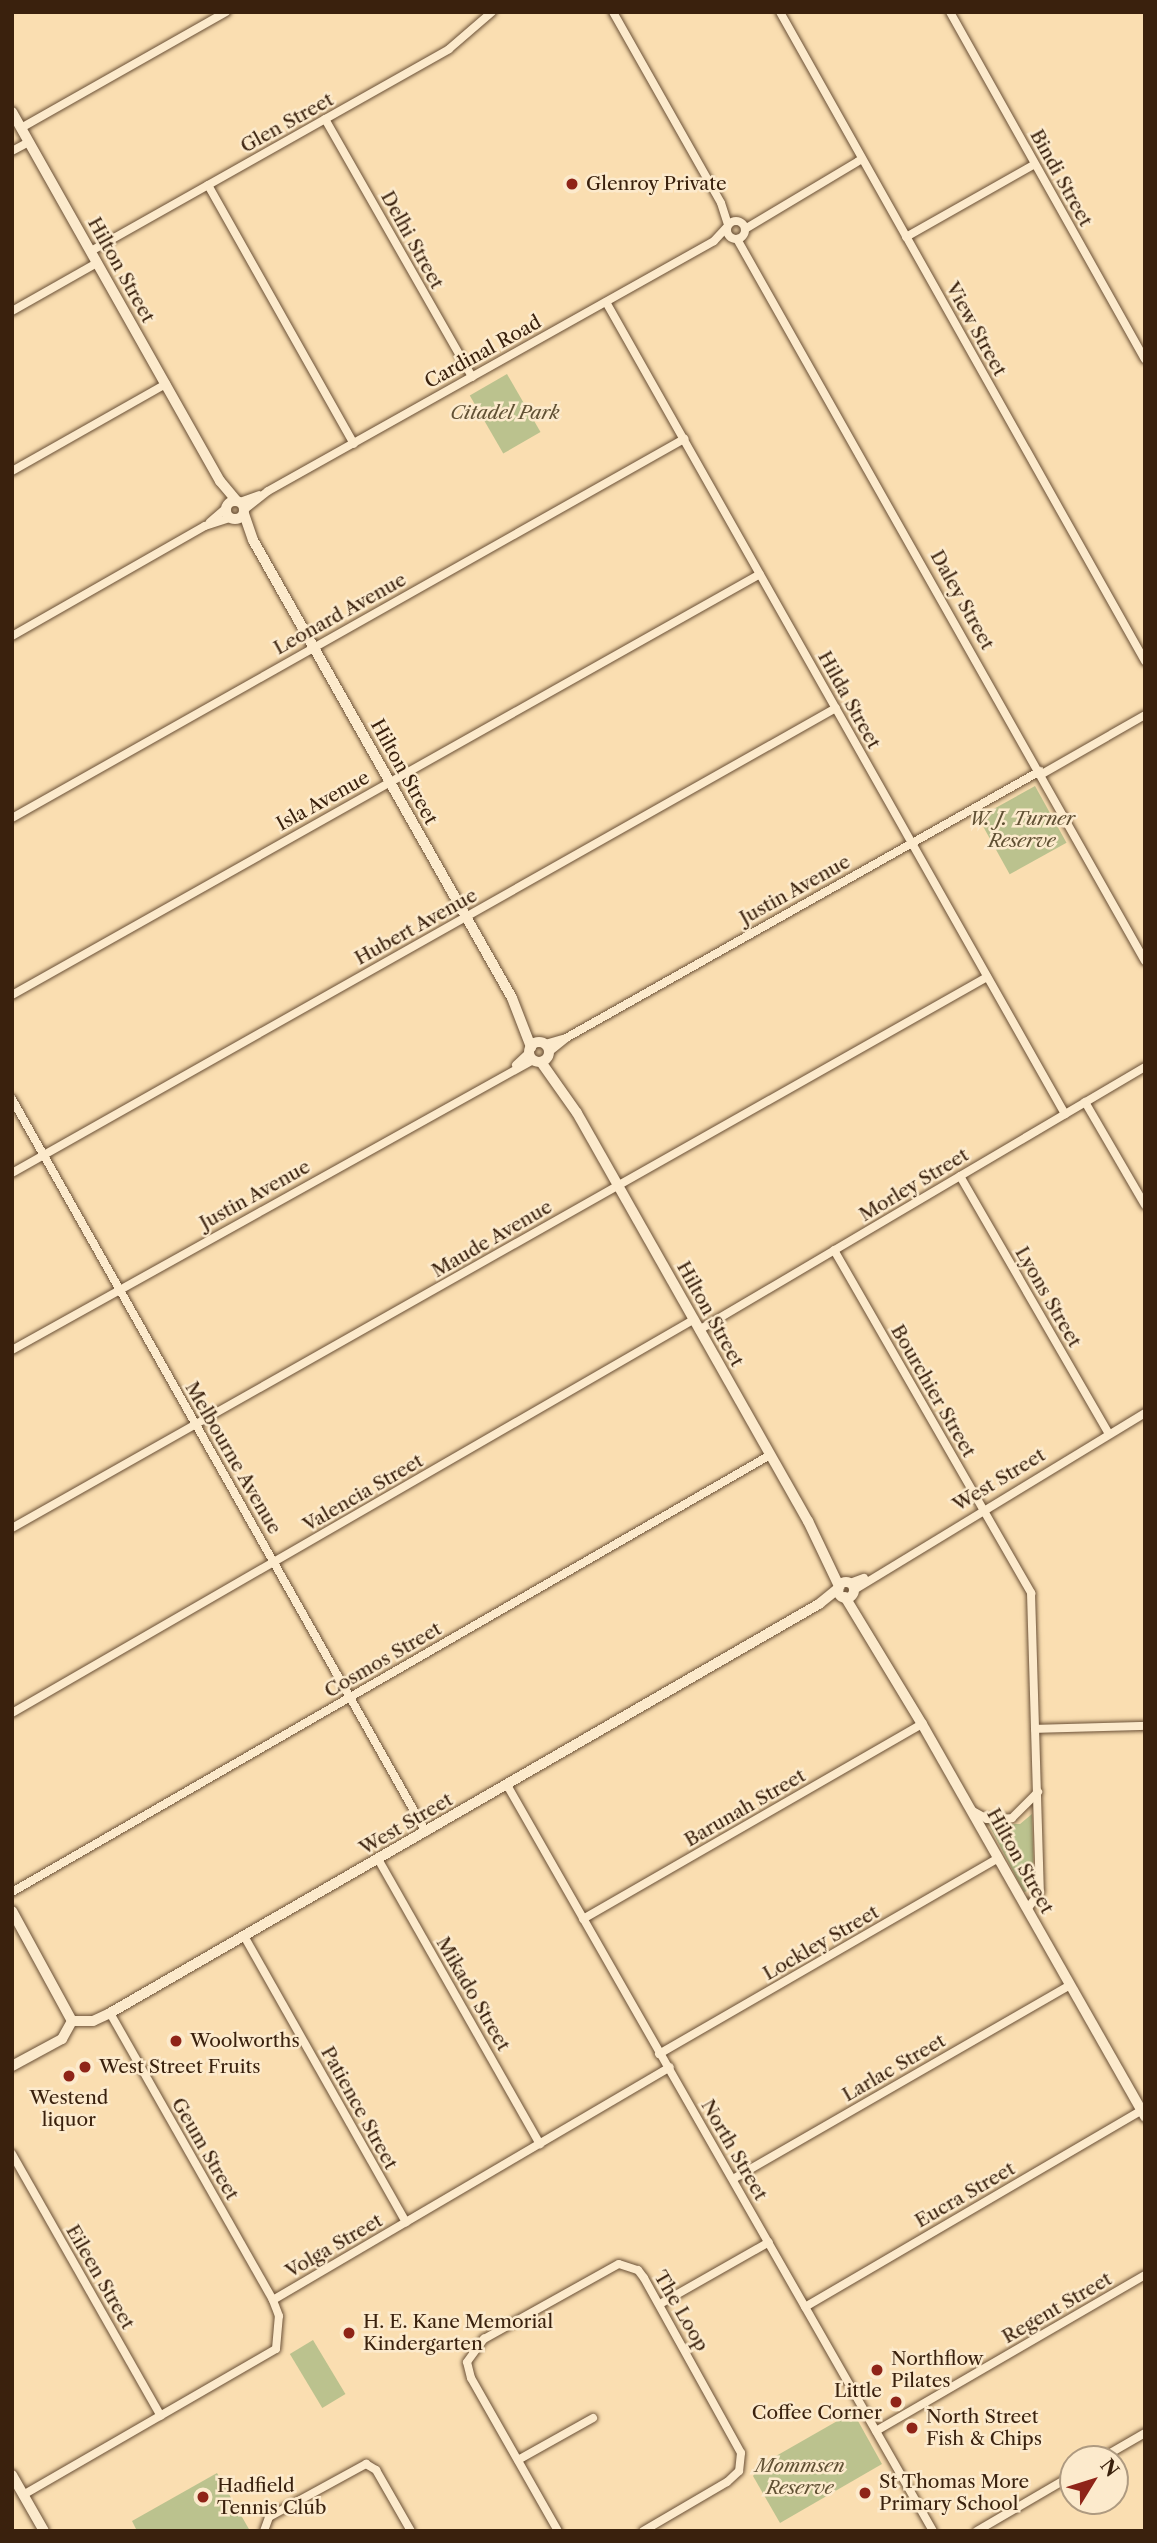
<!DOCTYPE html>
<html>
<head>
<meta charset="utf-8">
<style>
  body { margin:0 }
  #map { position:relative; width:1157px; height:2543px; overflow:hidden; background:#fadeb1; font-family:"Libre Caslon Text",serif }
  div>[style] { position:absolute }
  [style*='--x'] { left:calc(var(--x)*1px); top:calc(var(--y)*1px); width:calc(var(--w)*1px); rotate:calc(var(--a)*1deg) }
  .green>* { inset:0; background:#bbc28e; transform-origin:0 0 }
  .roads { filter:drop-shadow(0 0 2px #6a5036) drop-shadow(0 0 2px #6a5036) }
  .minor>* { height:8px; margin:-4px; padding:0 4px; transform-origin:4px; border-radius:4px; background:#fceacc }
  .minor>.ring { margin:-4px; padding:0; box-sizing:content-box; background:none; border:8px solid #fceacc; border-radius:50% }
  .tertiary>* { height:10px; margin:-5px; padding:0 5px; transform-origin:5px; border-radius:5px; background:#fceacc }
  .tertiary>.ring { margin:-5px; padding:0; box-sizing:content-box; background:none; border:10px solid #fceacc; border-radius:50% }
  .dots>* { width:19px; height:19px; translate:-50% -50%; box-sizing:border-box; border:4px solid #fceacc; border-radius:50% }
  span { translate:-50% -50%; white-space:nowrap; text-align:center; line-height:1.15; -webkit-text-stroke:5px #fceacc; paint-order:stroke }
  .street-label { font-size:19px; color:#3a210d }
  .poi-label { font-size:19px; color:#3a210d }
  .left { translate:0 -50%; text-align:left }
  .right { translate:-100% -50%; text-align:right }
  .park-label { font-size:19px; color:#615134; font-style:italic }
  .frame { position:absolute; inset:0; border:14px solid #3a210d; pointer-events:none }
  .north { position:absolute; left:1059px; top:2445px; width:70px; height:70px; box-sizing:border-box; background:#fceacc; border:2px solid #ae9a80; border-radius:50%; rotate:52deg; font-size:19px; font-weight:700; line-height:28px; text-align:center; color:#3a210d }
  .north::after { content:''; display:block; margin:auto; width:24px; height:32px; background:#8f2418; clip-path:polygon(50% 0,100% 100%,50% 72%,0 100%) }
</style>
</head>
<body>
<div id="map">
  <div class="green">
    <div style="left:507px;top:374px;width:67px;height:43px;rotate:60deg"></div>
    <div style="left:1035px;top:786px;width:65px;height:65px;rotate:61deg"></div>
    <div style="clip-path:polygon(1032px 1814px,1034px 1879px,1032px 1890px,1024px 1892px,988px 1823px,1020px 1824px)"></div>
    <div style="left:313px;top:2340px;width:63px;height:27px;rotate:59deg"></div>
    <div style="clip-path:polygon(853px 2412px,882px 2464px,780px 2523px,753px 2476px,762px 2464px)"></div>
    <div style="clip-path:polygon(217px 2473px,250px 2531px,137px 2531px,132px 2521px)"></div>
  </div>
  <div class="roads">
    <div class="minor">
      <div style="--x:613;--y:12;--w:219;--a:60.5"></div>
      <div style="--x:721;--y:203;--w:22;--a:72"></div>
      <div style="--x:780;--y:12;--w:745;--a:60.65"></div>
      <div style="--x:950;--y:12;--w:398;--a:60.7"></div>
      <div style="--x:325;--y:119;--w:297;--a:60.3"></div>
      <div style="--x:21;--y:128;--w:236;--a:-29.5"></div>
      <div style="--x:12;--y:151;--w:19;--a:-28"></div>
      <div style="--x:208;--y:185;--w:297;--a:60.6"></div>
      <div class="ring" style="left:727px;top:221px;width:10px;height:10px"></div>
      <div style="--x:745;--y:229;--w:136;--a:-30.9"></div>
      <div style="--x:906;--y:237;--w:148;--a:-29.5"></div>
      <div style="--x:737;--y:239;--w:829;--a:60.53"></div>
      <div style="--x:91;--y:251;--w:411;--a:-29.4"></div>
      <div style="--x:449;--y:49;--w:57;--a:-40.7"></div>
      <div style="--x:606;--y:302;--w:933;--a:60.52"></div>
      <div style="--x:12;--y:311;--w:98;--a:-29.5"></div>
      <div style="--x:12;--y:471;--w:177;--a:-29.5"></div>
      <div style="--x:240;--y:502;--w:20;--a:-20"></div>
      <div style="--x:245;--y:509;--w:29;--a:-38"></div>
      <div style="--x:268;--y:491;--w:511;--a:-29.27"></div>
      <div style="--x:714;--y:241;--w:18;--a:-47"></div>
      <div style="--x:210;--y:522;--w:21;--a:-41"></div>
      <div style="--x:12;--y:636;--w:222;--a:-29.7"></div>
      <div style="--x:205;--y:526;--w:26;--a:-18"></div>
      <div style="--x:1042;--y:774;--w:119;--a:-29.8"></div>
      <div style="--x:12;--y:818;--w:772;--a:-29.42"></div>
      <div style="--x:12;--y:995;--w:858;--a:-29.37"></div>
      <div style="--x:545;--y:1044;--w:19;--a:-16"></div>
      <div style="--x:549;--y:1052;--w:22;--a:-39"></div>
      <div style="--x:566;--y:1038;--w:544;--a:-29.39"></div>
      <div style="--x:516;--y:1065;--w:18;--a:-43"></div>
      <div style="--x:12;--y:1099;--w:842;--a:60.54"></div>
      <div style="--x:1085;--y:1102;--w:119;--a:59.8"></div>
      <div style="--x:12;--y:1173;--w:946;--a:-29.44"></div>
      <div style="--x:960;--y:1176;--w:298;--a:60"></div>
      <div style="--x:834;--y:1250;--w:396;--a:60.1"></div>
      <div style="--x:1031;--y:1593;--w:299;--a:88.3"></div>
      <div style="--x:1040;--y:1892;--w:21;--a:127"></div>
      <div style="--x:699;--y:1330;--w:518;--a:-30.53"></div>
      <div style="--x:12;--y:1350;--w:596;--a:-29.1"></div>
      <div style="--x:12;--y:1528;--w:1120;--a:-29.47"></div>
      <div style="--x:850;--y:1583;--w:15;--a:-20"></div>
      <div style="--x:854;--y:1590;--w:341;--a:-31.3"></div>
      <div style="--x:12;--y:1713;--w:786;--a:-29.99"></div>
      <div style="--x:1035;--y:1729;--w:110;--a:-1.6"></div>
      <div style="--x:507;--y:1785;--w:859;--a:60.27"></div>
      <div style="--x:971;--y:1810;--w:18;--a:29"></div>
      <div style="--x:987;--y:1819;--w:25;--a:-2"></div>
      <div style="--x:1012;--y:1818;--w:37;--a:-45"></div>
      <div style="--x:378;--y:1859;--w:328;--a:60.4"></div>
      <div style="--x:12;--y:1892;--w:875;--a:-29.96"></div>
      <div style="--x:583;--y:1919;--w:391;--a:-29.9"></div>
      <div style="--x:244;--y:1936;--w:329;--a:60.5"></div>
      <div style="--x:110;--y:2013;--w:330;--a:60.4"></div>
      <div style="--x:659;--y:2054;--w:392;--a:-30"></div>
      <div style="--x:12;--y:2154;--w:301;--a:60.4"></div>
      <div style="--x:733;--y:2179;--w:389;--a:-29.9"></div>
      <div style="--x:660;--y:2304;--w:125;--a:-29.6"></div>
      <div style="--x:805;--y:2307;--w:393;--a:-30.3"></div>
      <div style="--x:876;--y:2431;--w:311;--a:-30.1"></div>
      <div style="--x:1100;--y:2459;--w:52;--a:-30"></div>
      <div style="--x:518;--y:2460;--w:86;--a:-29.2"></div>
      <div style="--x:23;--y:2495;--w:292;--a:-30"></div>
      <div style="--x:276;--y:2349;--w:33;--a:-85"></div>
      <div style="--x:279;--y:2316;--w:17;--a:-111"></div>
      <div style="--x:273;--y:2300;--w:460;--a:-30.4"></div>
      <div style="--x:264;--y:2531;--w:15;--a:-70"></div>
      <div style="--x:269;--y:2517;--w:111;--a:-28.7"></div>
      <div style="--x:366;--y:2464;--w:12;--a:31"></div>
      <div style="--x:376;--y:2470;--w:70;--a:60.2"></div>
      <div style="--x:558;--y:2531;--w:176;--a:-119.6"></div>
      <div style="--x:471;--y:2378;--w:16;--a:-104"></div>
      <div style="--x:467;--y:2362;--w:29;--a:-54"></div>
      <div style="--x:484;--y:2339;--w:154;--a:-29.1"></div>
      <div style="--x:619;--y:2264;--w:20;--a:18"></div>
      <div style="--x:638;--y:2270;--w:10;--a:53"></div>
      <div style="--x:644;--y:2278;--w:200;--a:61"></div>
      <div style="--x:741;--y:2453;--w:18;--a:96"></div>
      <div style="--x:739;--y:2471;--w:16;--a:137"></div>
      <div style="--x:727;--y:2482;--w:97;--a:149.7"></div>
      <div style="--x:977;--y:2531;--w:111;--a:-30.3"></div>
    </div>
    <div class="tertiary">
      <div style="--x:12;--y:112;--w:424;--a:60.6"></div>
      <div style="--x:220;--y:481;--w:25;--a:50"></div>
      <div class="ring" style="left:226px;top:501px;width:8px;height:8px"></div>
      <div style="--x:244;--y:514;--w:28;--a:71"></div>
      <div style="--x:253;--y:540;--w:526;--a:60.51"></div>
      <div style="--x:512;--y:998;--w:53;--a:68.8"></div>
      <div class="ring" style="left:529px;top:1042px;width:10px;height:10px"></div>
      <div style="--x:541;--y:1062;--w:62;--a:54.8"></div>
      <div style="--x:577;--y:1113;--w:469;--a:60.5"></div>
      <div style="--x:808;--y:1521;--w:72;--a:64.5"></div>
      <div class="ring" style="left:838px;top:1582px;width:6px;height:6px"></div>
      <div style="--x:845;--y:1597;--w:149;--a:58.8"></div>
      <div style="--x:922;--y:1724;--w:452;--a:60.4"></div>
      <div style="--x:12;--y:1911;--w:125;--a:61.4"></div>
      <div style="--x:72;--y:2021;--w:21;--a:0"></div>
      <div style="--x:93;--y:2021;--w:19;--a:-25"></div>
      <div style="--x:110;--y:2013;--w:819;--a:-29.98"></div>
      <div style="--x:819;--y:1604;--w:26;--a:-39"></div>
      <div style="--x:12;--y:2066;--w:57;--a:-28.4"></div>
      <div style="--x:62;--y:2039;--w:21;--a:-61"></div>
      <div style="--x:12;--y:2475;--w:64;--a:60.3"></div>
    </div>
  </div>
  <div class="dots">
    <div style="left:572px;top:184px;background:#8f2418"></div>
    <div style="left:176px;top:2041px;background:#8f2418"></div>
    <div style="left:85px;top:2067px;background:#8f2418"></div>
    <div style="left:69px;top:2076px;background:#8f2418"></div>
    <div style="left:349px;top:2333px;background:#8f2418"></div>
    <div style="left:877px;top:2370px;background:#8f2418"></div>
    <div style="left:896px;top:2402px;background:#8f2418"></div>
    <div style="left:912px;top:2428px;background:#8f2418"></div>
    <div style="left:865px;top:2493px;background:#8f2418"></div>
    <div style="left:203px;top:2497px;background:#8f2418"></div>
  </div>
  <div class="street-label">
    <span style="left:287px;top:123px;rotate:-29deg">Glen Street</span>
    <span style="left:1061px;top:178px;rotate:61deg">Bindi Street</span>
    <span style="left:412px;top:240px;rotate:61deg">Delhi Street</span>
    <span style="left:121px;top:270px;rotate:61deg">Hilton Street</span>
    <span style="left:976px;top:329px;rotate:61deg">View Street</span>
    <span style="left:483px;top:352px;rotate:-29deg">Cardinal Road</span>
    <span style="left:962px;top:600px;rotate:61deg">Daley Street</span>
    <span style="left:340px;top:614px;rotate:-29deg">Leonard Avenue</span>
    <span style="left:849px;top:700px;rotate:61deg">Hilda Street</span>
    <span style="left:404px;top:772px;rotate:61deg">Hilton Street</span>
    <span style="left:323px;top:801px;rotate:-29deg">Isla Avenue</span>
    <span style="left:795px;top:890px;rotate:-29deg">Justin Avenue</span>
    <span style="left:416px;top:927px;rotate:-29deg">Hubert Avenue</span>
    <span style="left:914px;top:1185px;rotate:-31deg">Morley Street</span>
    <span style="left:255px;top:1195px;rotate:-29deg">Justin Avenue</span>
    <span style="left:492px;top:1239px;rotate:-30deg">Maude Avenue</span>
    <span style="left:1048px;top:1297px;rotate:60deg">Lyons Street</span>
    <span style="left:710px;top:1314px;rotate:61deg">Hilton Street</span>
    <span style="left:933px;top:1391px;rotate:60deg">Bourchier Street</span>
    <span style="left:233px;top:1458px;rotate:60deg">Melbourne Avenue</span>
    <span style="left:999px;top:1480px;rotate:-31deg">West Street</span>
    <span style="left:363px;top:1493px;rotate:-30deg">Valencia Street</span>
    <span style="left:383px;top:1660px;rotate:-30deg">Cosmos Street</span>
    <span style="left:745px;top:1808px;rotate:-30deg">Barunah Street</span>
    <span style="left:406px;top:1824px;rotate:-30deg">West Street</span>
    <span style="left:1020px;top:1861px;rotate:61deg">Hilton Street</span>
    <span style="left:821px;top:1943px;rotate:-30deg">Lockley Street</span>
    <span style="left:473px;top:1994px;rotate:60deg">Mikado Street</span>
    <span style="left:894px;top:2068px;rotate:-30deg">Larlac Street</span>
    <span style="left:359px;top:2108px;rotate:61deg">Patience Street</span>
    <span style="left:205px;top:2149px;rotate:60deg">Geum Street</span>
    <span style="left:734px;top:2150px;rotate:60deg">North Street</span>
    <span style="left:965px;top:2195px;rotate:-30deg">Eucra Street</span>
    <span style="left:334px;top:2246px;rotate:-30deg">Volga Street</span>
    <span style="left:100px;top:2277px;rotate:60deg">Eileen Street</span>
    <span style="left:1057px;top:2308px;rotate:-30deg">Regent Street</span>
    <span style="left:681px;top:2311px;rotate:60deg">The Loop</span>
  </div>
  <div class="poi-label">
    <span class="left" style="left:586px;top:184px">Glenroy Private</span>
    <span class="left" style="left:190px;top:2041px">Woolworths</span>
    <span class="left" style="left:99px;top:2067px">West Street Fruits</span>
    <span style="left:69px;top:2109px">Westend<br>liquor</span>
    <span class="left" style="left:363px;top:2333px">H. E. Kane Memorial<br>Kindergarten</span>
    <span class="left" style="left:891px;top:2370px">Northflow<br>Pilates</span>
    <span class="right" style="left:882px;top:2402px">Little<br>Coffee Corner</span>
    <span class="left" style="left:926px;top:2428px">North Street<br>Fish &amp; Chips</span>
    <span class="left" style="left:879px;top:2493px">St Thomas More<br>Primary School</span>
    <span class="left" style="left:217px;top:2497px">Hadfield<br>Tennis Club</span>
  </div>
  <div class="park-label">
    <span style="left:505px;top:413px">Citadel Park</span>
    <span style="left:1022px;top:830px">W. J. Turner<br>Reserve</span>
    <span style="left:800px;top:2477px">Mommsen<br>Reserve</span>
  </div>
  <div class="frame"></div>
  <div class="north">N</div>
</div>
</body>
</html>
